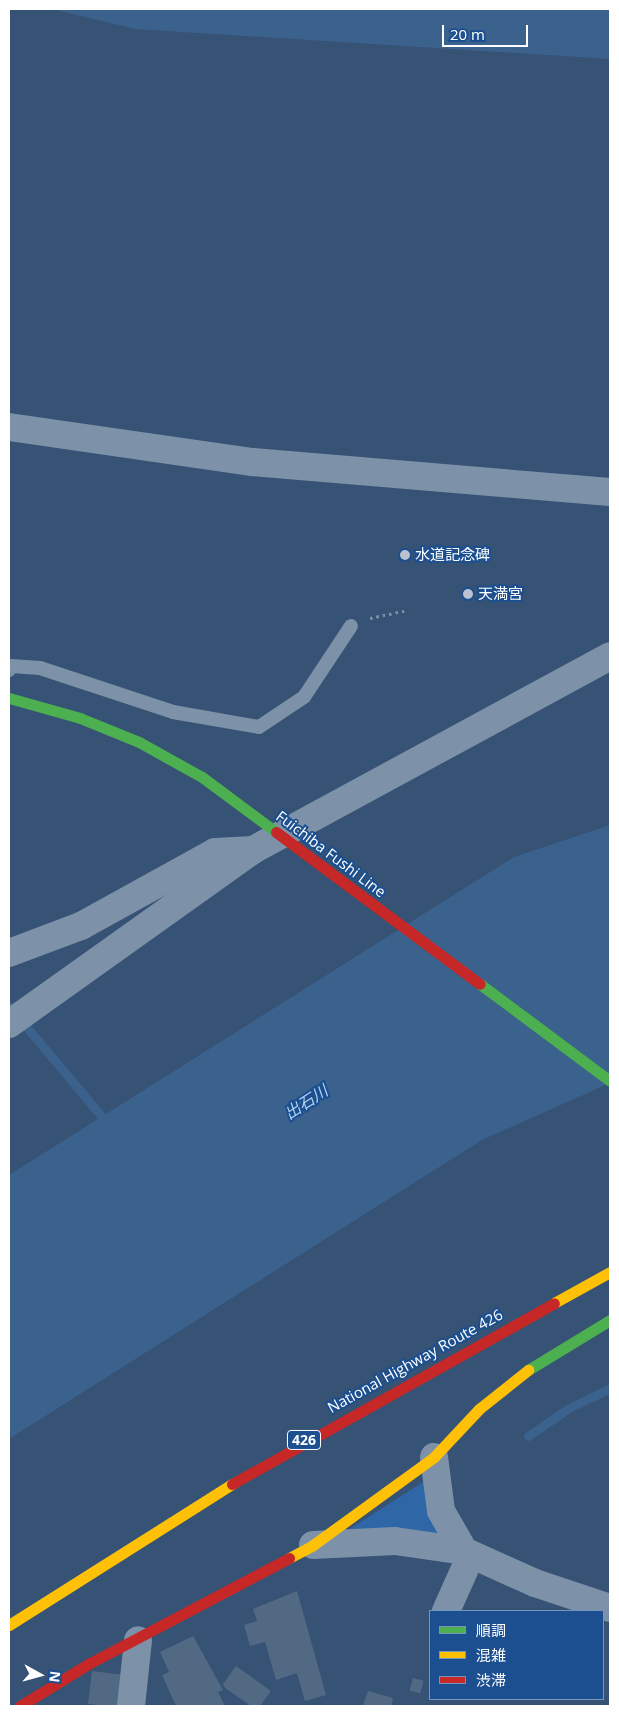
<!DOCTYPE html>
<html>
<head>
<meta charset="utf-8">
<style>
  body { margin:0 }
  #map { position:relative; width:619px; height:1715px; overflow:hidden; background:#365274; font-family:"Open Sans","Noto Sans JP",sans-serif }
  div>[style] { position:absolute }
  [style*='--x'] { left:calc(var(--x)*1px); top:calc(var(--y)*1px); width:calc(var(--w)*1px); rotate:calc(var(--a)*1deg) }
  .green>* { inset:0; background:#2f66a5 }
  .water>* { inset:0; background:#3b618d }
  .stream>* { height:9px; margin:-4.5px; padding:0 4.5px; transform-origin:4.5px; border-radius:4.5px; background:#3b618d }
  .building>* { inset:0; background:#526984; transform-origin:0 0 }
  .path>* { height:3px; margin-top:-1.5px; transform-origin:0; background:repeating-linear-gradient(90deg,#7d92a8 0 2.5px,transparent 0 6.5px) }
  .lane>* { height:14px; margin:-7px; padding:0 7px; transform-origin:7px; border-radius:7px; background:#7d92a8 }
  .street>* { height:28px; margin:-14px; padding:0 14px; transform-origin:14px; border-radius:14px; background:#7d92a8 }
  .fast>* { height:11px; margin:-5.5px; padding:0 5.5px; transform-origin:5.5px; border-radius:5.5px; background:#4caf50 }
  .slow>* { height:11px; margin:-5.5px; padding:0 5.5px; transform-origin:5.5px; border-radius:5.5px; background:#ffc107 }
  .jam>* { height:11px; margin:-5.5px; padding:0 5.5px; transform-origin:5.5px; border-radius:5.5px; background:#c62828 }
  .dots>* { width:14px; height:14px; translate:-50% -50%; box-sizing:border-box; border:2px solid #1b4f8f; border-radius:50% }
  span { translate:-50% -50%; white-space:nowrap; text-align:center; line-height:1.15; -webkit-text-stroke:4px #1b4f8f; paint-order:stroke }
  .shield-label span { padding:1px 4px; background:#1b4f8f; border:1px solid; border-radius:4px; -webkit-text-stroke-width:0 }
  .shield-label { font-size:14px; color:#fff; font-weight:700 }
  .poi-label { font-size:15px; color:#fff }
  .left { translate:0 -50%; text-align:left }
  .street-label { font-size:15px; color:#fff }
  .water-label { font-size:16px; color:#b5d3f5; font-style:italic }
  .frame { position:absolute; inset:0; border:10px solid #fff; pointer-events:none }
  .legend { position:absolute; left:429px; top:1610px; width:175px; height:90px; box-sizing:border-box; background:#1b4f8f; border:1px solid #7695bc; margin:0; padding:6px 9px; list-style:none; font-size:15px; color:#fff }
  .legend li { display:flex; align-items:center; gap:10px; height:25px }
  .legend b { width:25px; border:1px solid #7695bc }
  .north { position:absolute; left:15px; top:1650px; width:50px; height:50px; -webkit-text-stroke:4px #1b4f8f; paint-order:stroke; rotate:97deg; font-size:14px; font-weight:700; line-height:20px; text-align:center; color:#fff }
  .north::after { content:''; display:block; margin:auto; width:18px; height:22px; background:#fff; clip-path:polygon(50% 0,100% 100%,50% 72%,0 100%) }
  .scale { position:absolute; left:442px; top:25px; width:86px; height:22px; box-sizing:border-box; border:2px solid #fff; border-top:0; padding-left:6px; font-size:15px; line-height:18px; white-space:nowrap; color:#fff; -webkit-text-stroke:4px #1b4f8f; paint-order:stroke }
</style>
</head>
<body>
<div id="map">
  <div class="green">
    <div style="clip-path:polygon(423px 1482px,442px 1535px,348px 1530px)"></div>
  </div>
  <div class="water">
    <div style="clip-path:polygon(52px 9px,610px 9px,610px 59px,135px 29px)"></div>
    <div style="clip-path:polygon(610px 825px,610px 1083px,482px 1140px,9px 1439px,9px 1175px,514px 857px)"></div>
  </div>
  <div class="stream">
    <div style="--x:9;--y:1006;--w:155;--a:50"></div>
    <div style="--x:528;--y:1436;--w:50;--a:-34.3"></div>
    <div style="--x:569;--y:1408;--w:46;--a:-26"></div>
  </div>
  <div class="building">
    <div style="clip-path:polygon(297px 1591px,326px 1695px,305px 1701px,297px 1673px,276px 1680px,265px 1642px,250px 1646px,244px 1625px,257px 1621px,253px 1609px)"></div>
    <div style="clip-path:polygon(193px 1636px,223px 1690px,218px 1692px,225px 1706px,176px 1706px,162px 1675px,169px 1672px,160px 1652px)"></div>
    <div style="clip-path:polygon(236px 1666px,271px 1691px,260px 1706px,251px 1706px,225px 1688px,223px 1684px)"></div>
    <div style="left:92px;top:1671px;width:31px;height:33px;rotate:7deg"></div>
    <div style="left:413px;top:1678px;width:11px;height:13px;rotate:15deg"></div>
    <div style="clip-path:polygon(368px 1691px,393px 1698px,391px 1706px,363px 1706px)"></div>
  </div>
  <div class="path">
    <div style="--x:370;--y:618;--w:38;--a:-12"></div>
  </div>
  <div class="lane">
    <div style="--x:9;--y:670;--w:4;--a:-63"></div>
    <div style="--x:11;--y:666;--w:29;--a:4"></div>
    <div style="--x:40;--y:668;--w:140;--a:18.3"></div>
    <div style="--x:173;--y:712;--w:87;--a:9.9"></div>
    <div style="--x:259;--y:727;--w:54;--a:-33.7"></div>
    <div style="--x:304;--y:697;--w:85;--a:-56.5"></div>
  </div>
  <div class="street">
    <div style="--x:9;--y:427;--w:246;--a:8.2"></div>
    <div style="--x:252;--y:462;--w:359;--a:4.8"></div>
    <div style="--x:9;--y:953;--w:77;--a:-20.6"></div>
    <div style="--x:81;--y:926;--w:153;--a:-28.9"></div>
    <div style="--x:215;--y:852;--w:38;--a:-3"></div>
    <div style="--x:9;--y:1024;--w:300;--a:-35.5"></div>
    <div style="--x:253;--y:850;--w:406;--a:-28.5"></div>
    <div style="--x:434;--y:1457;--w:54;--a:82.6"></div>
    <div style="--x:441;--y:1511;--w:46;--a:60.1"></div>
    <div style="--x:464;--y:1551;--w:78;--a:24.3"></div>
    <div style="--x:535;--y:1583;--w:79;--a:18.4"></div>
    <div style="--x:313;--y:1545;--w:82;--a:-2.8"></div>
    <div style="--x:395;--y:1541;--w:70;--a:8.2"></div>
    <div style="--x:446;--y:1611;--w:61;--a:-65.9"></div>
    <div style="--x:131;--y:1706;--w:66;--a:-83.9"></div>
  </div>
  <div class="fast">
    <div style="--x:9;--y:698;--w:74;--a:15.7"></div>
    <div style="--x:80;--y:718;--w:64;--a:22.1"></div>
    <div style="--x:139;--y:742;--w:72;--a:29.1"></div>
    <div style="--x:202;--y:777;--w:92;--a:36.6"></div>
    <div style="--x:480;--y:984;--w:162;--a:36.7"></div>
    <div style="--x:528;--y:1370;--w:96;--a:-31.4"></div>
  </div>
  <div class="slow">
    <div style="--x:554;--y:1303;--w:64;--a:-29"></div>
    <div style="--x:289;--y:1558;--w:27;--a:-28"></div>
    <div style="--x:313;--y:1545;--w:150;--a:-36"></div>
    <div style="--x:434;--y:1457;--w:66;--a:-46.8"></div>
    <div style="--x:479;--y:1409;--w:63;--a:-38.5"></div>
    <div style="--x:9;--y:1625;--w:264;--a:-32.3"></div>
  </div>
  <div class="jam">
    <div style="--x:276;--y:832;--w:254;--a:36.7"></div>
    <div style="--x:232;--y:1484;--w:369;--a:-29.3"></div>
    <div style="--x:20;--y:1706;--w:82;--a:-31.6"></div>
    <div style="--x:90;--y:1663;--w:225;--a:-27.8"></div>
  </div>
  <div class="dots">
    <div style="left:405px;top:555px;background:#b9c2ce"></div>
    <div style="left:468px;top:594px;background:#b9c2ce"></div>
  </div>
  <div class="shield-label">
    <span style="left:304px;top:1440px">426</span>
  </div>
  <div class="poi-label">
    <span class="left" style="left:415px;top:555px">水道記念碑</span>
    <span class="left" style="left:478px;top:594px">天満宮</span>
  </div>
  <div class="street-label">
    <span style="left:331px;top:854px;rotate:37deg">Fuichiba Fushi Line</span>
    <span style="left:415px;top:1361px;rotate:-29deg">National Highway Route 426</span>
  </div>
  <div class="water-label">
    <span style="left:306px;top:1102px;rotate:-33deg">出石川</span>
  </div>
  <div class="frame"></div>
  <ul class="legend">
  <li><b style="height:6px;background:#4caf50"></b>順調</li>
  <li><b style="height:6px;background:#ffc107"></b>混雑</li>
  <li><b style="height:6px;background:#c62828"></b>渋滞</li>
  </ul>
  <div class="north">N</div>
  <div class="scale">20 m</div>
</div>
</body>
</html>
